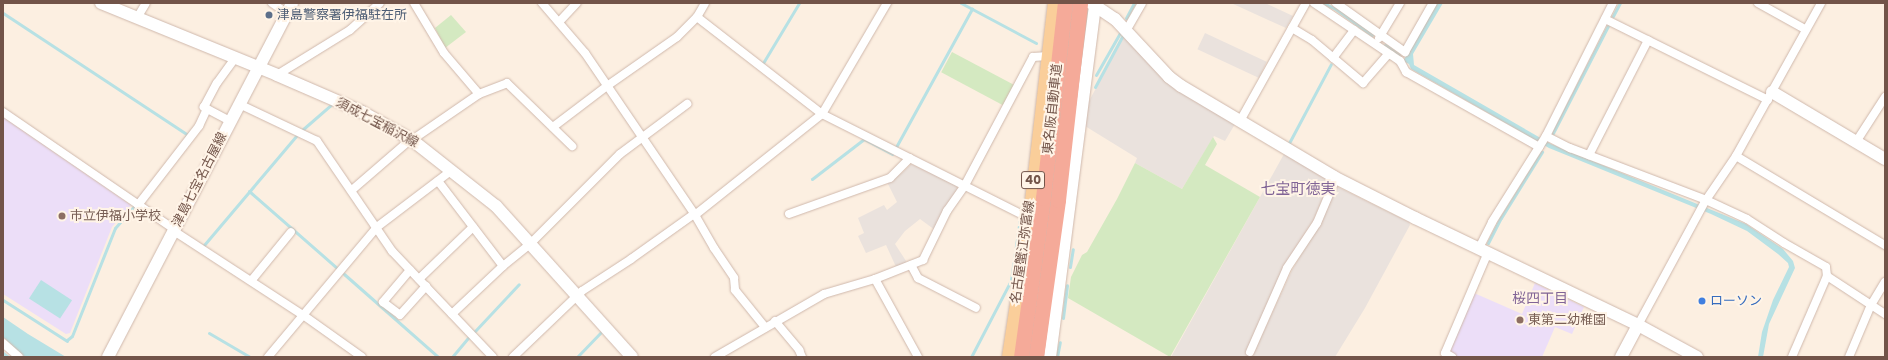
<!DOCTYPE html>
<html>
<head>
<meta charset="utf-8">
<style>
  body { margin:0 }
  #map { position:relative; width:1888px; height:360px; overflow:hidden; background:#fcefe1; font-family:Poppins,"Noto Sans JP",sans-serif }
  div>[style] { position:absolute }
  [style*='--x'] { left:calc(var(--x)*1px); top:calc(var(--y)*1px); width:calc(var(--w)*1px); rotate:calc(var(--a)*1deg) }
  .industrial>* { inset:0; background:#eae2dd; transform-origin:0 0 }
  .education>* { inset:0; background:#ecdef8 }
  .green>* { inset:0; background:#d4e9c1; transform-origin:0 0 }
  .water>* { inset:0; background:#b7e1e4; transform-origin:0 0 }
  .stream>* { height:3px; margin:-1.5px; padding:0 1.5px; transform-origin:1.5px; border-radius:1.5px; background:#b7e1e4 }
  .roads { filter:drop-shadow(0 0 1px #cfb8ac) drop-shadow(0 0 1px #cfb8ac) }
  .street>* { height:8px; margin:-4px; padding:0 4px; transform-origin:4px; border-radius:4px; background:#fff }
  .secondary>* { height:12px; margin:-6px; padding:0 6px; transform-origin:6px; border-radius:6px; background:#fff }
  .primary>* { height:13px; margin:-6.5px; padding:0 6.5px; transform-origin:6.5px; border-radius:6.5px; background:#face9a }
  .highway>* { height:15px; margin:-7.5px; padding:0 7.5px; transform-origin:7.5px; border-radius:7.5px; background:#f5aa99 }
  .dots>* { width:11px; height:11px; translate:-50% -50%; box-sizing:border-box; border:2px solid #fff4e7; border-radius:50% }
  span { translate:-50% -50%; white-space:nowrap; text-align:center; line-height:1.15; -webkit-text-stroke:4px #fff4e7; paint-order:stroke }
  .shield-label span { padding:1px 3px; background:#fff4e7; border:1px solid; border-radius:3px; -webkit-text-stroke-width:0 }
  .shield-label { font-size:12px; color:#725449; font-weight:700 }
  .service-label { font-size:13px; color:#4e5e75 }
  .left { translate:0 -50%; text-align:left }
  .street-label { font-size:13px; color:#725449 }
  .education-label { font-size:13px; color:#785e54 }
  .shop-label { font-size:13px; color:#366cbe }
  .neighbourhood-label { font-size:14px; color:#816496 }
  .quarter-label { font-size:15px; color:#816496 }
  .frame { position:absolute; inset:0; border:4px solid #725449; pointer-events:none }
</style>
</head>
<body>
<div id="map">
  <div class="industrial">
    <div style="clip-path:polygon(1231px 3px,1265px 3px,1293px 16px,1286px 28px)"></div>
    <div style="left:1205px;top:33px;width:68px;height:18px;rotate:25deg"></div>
    <div style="clip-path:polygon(1124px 35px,1235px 124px,1225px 141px,1214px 136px,1182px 189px,1135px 163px,1137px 158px,1085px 126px,1086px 107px)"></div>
    <div style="clip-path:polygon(1284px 154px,1328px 179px,1329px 183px,1314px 219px,1285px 266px,1246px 353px,1252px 357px,1292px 270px,1323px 218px,1334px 189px,1338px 187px,1409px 222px,1410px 225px,1365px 308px,1335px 357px,1171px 357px)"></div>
    <div style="clip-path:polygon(911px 164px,956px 185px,958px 189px,935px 230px,920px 219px,905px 231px,895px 244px,908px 264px,897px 269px,886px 245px,866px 253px,858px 236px,864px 233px,858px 218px,884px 205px,887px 210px,897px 202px,887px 182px,902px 173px)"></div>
  </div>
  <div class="education">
    <div style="clip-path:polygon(3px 117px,131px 205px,112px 227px,70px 333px,66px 334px,3px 294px)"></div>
    <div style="clip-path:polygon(1535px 283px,1584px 307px,1572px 334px,1555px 327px,1542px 357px,1458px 357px,1449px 351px,1474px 293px,1522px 314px)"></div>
  </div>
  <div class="green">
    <div style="clip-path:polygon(451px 15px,466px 32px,445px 48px,435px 28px)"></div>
    <div style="left:952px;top:52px;width:70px;height:23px;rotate:28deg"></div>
    <div style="clip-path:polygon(1213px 137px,1217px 144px,1205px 165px,1260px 197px,1170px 357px,1068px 298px,1071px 277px,1082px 255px,1087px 252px,1117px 199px,1135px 163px,1182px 189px)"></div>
  </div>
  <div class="water">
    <div style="clip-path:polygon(1437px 3px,1443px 3px,1413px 54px,1414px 65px,1551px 144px,1746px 224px,1783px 249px,1793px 261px,1795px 268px,1769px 324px,1763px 357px,1758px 357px,1762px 332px,1773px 300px,1789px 267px,1788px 263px,1778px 254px,1747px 231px,1711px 214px,1549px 148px,1411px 69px,1409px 64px,1403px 61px)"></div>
    <div style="left:41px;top:280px;width:37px;height:22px;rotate:33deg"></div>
    <div style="clip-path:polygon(3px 317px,28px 334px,66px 357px,23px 356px,3px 337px)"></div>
  </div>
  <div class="stream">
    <div style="--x:961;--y:3;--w:85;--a:28.1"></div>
    <div style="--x:1324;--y:3;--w:15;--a:28"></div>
    <div style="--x:1337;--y:10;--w:43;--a:35.5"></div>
    <div style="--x:3;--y:13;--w:222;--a:33.4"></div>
    <div style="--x:188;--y:135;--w:3;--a:135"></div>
    <div style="--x:1613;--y:16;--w:15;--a:-62"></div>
    <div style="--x:1126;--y:18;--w:17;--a:-62"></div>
    <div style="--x:1385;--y:45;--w:17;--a:36"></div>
    <div style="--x:763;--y:63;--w:70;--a:-59"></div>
    <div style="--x:1096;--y:75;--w:48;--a:-60.3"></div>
    <div style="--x:1095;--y:87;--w:59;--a:-61.7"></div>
    <div style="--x:302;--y:130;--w:38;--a:-41"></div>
    <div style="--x:1553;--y:133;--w:120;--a:-62.8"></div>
    <div style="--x:1289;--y:143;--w:89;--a:-62"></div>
    <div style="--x:896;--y:147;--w:158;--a:-61.2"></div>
    <div style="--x:812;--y:179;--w:66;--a:-37.6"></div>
    <div style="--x:864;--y:139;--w:32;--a:28"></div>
    <div style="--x:249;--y:191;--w:117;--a:41.2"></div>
    <div style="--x:1488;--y:243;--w:28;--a:-63"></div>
    <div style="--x:1501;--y:218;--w:78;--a:-58.2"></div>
    <div style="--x:204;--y:245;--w:143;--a:-49.8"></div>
    <div style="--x:1070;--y:267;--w:18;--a:-81"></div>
    <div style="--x:344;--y:274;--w:125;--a:41.4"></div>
    <div style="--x:3;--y:300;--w:76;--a:32.6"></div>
    <div style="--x:1063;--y:318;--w:33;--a:-83"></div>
    <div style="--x:475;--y:331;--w:64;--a:-46.9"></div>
    <div style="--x:209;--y:333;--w:48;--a:30.3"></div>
    <div style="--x:67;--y:340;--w:6;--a:-39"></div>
    <div style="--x:72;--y:336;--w:116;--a:-68.3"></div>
    <div style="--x:115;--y:228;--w:28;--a:-49"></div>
    <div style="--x:3;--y:353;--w:6;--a:39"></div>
    <div style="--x:452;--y:357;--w:26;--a:-50"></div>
    <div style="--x:577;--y:357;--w:35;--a:-46"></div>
    <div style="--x:971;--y:357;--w:87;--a:-62.5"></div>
    <div style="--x:1011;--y:280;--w:63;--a:-81.7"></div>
    <div style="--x:1057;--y:357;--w:15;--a:-79"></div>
  </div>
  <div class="roads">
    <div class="street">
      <div style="--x:272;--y:3;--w:18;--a:34"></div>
      <div style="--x:414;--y:3;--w:58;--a:59"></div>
      <div style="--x:444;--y:53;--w:54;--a:49.5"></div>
      <div style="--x:542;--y:3;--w:66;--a:49.3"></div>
      <div style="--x:585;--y:53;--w:196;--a:55.8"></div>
      <div style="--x:695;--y:215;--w:38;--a:60"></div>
      <div style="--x:714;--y:248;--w:36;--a:56"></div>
      <div style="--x:734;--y:278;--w:12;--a:85"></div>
      <div style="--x:735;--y:290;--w:48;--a:51"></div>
      <div style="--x:1314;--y:3;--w:93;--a:34"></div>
      <div style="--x:1391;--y:55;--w:11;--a:34"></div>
      <div style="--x:1400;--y:61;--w:13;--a:61"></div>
      <div style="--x:1406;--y:72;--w:153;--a:29.4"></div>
      <div style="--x:1336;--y:3;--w:85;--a:35.4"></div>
      <div style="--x:1405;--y:52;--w:56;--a:-60.3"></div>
      <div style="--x:1758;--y:3;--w:54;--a:29"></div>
      <div style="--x:697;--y:17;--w:158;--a:37.8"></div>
      <div style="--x:822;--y:114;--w:232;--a:26.7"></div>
      <div style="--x:137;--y:18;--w:17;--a:-59"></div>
      <div style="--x:1605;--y:19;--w:182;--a:26.4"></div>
      <div style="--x:559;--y:22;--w:26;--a:-47"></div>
      <div style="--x:1292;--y:28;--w:23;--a:31"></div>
      <div style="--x:1312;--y:40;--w:67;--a:40.1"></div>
      <div style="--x:1363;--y:83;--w:38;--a:-49"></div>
      <div style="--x:1126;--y:31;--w:32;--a:-60"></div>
      <div style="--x:1379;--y:38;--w:41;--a:-59"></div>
      <div style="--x:1333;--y:58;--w:35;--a:-53"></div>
      <div style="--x:277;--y:75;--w:86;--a:-31.7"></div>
      <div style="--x:350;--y:30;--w:40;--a:-42"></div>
      <div style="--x:239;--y:104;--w:86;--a:25.4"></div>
      <div style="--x:317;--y:141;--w:133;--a:55.7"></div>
      <div style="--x:392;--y:251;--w:146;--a:46.4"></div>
      <div style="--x:3;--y:112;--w:207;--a:34.4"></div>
      <div style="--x:230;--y:121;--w:30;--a:-152"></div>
      <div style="--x:204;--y:107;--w:27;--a:-62"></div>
      <div style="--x:217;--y:83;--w:31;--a:-54"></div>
      <div style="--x:1240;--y:121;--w:135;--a:-60.8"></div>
      <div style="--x:553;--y:127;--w:68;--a:-37.2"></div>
      <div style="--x:607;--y:86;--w:85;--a:-35"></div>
      <div style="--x:677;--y:37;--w:28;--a:-45"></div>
      <div style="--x:697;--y:17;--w:16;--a:-60"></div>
      <div style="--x:1546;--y:136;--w:27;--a:27"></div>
      <div style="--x:1570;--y:148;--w:146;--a:20.9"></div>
      <div style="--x:1706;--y:200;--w:45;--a:24.9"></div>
      <div style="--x:1747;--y:219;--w:44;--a:33"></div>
      <div style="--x:1784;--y:243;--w:48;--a:29.7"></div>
      <div style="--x:1826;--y:267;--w:9;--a:84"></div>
      <div style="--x:1827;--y:276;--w:88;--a:113.4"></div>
      <div style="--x:412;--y:140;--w:81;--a:-34.5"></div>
      <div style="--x:479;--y:94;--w:30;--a:-21"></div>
      <div style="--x:507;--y:83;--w:91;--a:44.1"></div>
      <div style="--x:1856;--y:142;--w:54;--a:-57.2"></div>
      <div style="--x:1589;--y:155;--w:129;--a:-62.8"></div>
      <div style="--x:1736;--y:156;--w:174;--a:30.9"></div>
      <div style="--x:438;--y:181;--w:107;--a:52.6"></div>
      <div style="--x:352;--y:190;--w:78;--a:-40.8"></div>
      <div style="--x:138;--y:205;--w:100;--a:-52.3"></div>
      <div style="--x:199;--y:126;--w:19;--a:-65"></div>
      <div style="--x:789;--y:214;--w:107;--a:-19.6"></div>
      <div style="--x:890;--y:178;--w:28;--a:-45"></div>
      <div style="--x:695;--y:215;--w:162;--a:-38.5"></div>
      <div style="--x:822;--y:114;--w:129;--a:-59.6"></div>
      <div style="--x:174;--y:231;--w:154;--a:33.1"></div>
      <div style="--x:303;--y:315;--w:72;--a:35.4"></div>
      <div style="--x:1479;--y:248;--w:29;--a:-63"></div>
      <div style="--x:1492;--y:222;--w:102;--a:-57.9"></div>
      <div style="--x:1546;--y:136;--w:149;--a:-63.3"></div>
      <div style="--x:911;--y:265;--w:15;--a:62"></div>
      <div style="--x:918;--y:278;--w:65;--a:27.3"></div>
      <div style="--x:410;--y:270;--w:42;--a:130.2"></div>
      <div style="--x:383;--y:302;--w:21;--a:37"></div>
      <div style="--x:400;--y:315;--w:39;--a:-48"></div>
      <div style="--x:1827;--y:276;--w:69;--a:33.2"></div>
      <div style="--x:419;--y:279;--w:75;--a:-43.9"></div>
      <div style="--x:875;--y:279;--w:89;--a:61.1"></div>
      <div style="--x:251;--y:281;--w:63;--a:-50.8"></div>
      <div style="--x:452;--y:314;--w:70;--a:-43.3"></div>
      <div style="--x:503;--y:266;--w:35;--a:-39"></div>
      <div style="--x:530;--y:244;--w:127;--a:-45"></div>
      <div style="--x:620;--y:154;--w:84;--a:-36.7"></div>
      <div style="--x:775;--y:321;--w:38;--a:50"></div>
      <div style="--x:799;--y:350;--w:8;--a:67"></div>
      <div style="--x:1638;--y:325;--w:142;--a:-61.5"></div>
      <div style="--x:1706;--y:200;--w:53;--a:-55.7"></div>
      <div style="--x:1736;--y:156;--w:175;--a:-60.9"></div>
      <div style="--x:3;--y:343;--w:21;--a:41"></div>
      <div style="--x:1250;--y:352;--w:92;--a:-66.2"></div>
      <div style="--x:1287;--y:268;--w:54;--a:-56.3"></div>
      <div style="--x:1317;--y:223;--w:49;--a:-67.1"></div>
      <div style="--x:268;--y:357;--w:170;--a:-50"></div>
      <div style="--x:377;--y:227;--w:94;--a:-37.2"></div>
      <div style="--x:513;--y:357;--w:95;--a:-43.7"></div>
      <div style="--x:582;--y:291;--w:59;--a:-33.1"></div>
      <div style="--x:631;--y:259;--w:77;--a:-35.5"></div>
      <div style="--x:715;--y:357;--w:126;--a:-30"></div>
      <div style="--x:824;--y:294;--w:53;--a:-16.4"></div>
      <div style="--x:875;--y:279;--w:52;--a:-21.6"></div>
      <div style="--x:923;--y:260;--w:55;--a:-63.9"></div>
      <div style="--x:947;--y:211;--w:32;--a:-55"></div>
      <div style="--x:965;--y:185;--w:145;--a:-62"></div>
      <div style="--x:1033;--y:57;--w:15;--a:-4"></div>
      <div style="--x:1452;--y:357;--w:8;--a:-150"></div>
      <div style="--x:1445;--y:353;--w:110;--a:-66.9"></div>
      <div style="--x:1849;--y:357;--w:56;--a:-67.1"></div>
      <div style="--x:1871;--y:305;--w:27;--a:-59"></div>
    </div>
    <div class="secondary">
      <div style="--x:101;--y:3;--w:190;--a:22.2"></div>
      <div style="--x:277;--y:75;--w:93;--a:23.5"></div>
      <div style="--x:362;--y:112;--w:57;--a:29.2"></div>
      <div style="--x:412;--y:140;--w:107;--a:38.2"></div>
      <div style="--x:496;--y:206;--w:203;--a:48"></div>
      <div style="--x:1091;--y:3;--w:29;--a:34"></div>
      <div style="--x:1115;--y:19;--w:79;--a:47"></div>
      <div style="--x:1169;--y:77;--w:15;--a:37"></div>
      <div style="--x:1181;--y:86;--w:178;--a:30.7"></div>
      <div style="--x:1334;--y:177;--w:91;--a:26.8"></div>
      <div style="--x:1415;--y:218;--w:247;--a:25.6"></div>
      <div style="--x:1638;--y:325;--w:67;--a:28.5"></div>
      <div style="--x:1772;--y:92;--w:131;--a:30.7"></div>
      <div style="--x:108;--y:357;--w:399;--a:-62.5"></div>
      <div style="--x:1050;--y:357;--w:354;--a:-82.7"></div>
      <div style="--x:1621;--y:357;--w:36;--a:-62"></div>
    </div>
    <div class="primary">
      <div style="--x:1008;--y:357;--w:141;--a:-81.4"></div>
      <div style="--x:1029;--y:218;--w:216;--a:-83.4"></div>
    </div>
    <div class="highway">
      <div style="--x:1021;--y:357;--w:161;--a:-82.1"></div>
      <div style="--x:1043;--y:198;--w:196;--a:-83.6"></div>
      <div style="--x:1036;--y:357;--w:159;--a:-82"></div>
      <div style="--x:1058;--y:200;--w:198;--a:-83.6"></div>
    </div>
  </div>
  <div class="dots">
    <div style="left:269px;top:15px;background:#5c6f8a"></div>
    <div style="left:62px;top:216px;background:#8d6e63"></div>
    <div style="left:1702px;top:301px;background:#3f7fe0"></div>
    <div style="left:1520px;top:320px;background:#8d6e63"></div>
  </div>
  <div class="shield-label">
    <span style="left:1033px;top:180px">40</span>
  </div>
  <div class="service-label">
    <span class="left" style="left:277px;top:15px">津島警察署伊福駐在所</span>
  </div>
  <div class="street-label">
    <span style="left:1053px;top:109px;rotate:-84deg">東名阪自動車道</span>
    <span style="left:377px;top:123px;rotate:28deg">須成七宝稲沢線</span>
    <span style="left:200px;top:180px;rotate:-63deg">津島七宝名古屋線</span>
    <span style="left:1023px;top:252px;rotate:-82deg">名古屋蟹江弥富線</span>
  </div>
  <div class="education-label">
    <span class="left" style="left:70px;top:216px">市立伊福小学校</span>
    <span class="left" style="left:1528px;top:320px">東第二幼稚園</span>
  </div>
  <div class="shop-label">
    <span class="left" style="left:1710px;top:301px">ローソン</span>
  </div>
  <div class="neighbourhood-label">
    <span style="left:1540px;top:298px">桜四丁目</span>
  </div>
  <div class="quarter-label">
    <span style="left:1298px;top:189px">七宝町徳実</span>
  </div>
  <div class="frame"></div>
</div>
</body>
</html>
